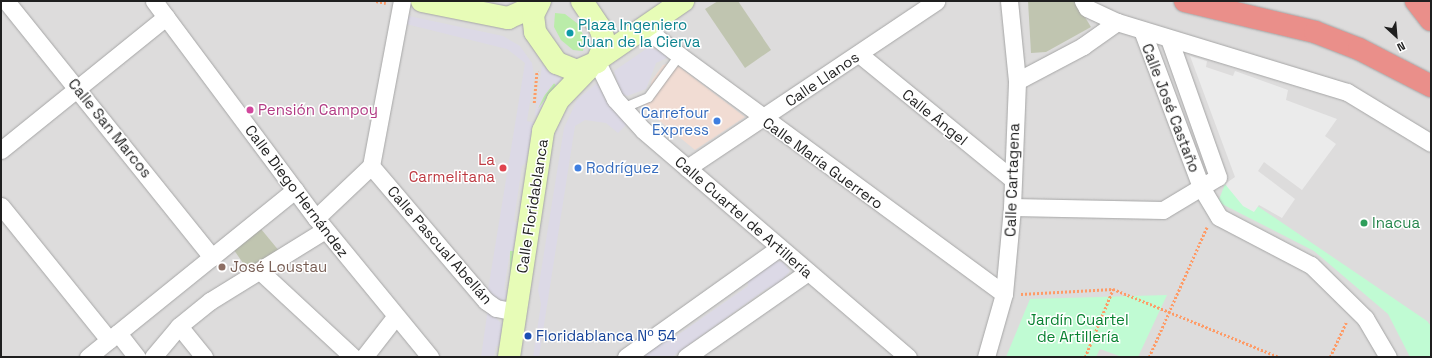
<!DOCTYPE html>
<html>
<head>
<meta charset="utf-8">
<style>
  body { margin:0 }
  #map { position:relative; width:1432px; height:358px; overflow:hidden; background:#f0efe5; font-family:"Space Grotesk",sans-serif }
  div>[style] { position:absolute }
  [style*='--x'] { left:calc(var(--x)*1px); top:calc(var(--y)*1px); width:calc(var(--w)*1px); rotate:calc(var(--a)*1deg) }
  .residential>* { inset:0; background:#dddcdc; transform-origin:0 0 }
  .commercial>* { inset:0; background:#f1dcd3 }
  .construction>* { inset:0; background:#c0c5b0 }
  .grass>* { inset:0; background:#baeca9; transform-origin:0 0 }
  .park>* { inset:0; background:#c0fbd3 }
  .parking>* { inset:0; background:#ebebeb }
  .plaza>* { inset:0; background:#dcd9e6 }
  .path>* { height:2.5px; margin-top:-1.25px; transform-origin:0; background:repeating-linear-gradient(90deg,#fe9b67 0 2px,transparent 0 4px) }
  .roads { filter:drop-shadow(0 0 1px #a6a6a6) drop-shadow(0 0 1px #a6a6a6) }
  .lane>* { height:9px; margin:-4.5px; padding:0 4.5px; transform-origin:4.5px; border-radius:4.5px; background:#fff }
  .street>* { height:17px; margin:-8.5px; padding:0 8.5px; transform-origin:8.5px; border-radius:8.5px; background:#fff }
  .secondary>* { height:22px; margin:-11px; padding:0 11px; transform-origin:11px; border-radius:11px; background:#e7fcb7 }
  .highway>* { height:22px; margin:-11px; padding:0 11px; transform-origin:11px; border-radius:11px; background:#ea8f8a }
  .dots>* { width:11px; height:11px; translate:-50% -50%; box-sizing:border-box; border:2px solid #fff; border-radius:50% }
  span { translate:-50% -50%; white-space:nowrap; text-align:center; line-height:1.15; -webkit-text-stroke:3px #fff; paint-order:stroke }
  .culture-label { font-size:15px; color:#0d838f }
  .left { translate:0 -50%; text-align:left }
  .street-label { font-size:15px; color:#1f1f1f }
  .hotel-label { font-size:15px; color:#b23c85 }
  .shop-label { font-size:15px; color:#366cbe }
  .right { translate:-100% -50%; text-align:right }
  .health-label { font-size:15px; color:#be3a42 }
  .leisure-label { font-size:15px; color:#27864d }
  .education-label { font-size:15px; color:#785e54 }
  .park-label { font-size:15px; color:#088230 }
  .transit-label { font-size:15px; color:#164399 }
  .frame { position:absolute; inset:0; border:2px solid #1f1f1f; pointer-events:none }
  .north { position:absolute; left:1376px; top:16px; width:40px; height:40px; -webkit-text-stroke:3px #fff; paint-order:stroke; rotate:154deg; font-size:11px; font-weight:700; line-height:16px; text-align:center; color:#1f1f1f }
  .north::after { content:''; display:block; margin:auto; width:14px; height:18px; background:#1f1f1f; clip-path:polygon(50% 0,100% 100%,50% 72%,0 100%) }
</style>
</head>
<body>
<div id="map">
  <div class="residential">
    <div style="left:1px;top:1px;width:1430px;height:356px"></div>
  </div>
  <div class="commercial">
    <div style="clip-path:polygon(673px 62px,745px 117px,695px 150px,644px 108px,652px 80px,663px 65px)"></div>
  </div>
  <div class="construction">
    <div style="clip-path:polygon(718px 1px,738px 1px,771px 50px,745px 68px,705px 9px)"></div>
    <div style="clip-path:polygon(1028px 1px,1075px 1px,1091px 27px,1046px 52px,1031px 53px)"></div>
    <div style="clip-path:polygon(261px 229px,280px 252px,252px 269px,249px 264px,245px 266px,234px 250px)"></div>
  </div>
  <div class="grass">
    <div style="clip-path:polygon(555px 13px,565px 14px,578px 24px,585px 39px,583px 51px,573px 50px,561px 40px,554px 27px)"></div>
    <div style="clip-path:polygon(554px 83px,556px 85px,536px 111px,544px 96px)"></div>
    <div style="left:510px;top:251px;width:4px;height:39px"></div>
  </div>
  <div class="park">
    <div style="clip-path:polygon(1225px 184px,1427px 321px,1431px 326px,1431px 357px,1410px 357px,1388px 314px,1314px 251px,1218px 202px)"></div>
    <div style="clip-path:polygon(1167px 295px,1138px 357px,1122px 357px,1100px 349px,1096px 357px,1006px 357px,1030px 299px)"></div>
  </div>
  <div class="parking">
    <div style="clip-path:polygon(1190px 56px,1207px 61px,1206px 67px,1233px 76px,1235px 71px,1288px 90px,1286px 100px,1337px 119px,1325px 136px,1336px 144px,1302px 190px,1264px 162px,1258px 171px,1295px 199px,1282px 218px,1259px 205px,1254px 212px,1243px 206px,1225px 184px,1235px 177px)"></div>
  </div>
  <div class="plaza">
    <div style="clip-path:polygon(evenodd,409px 16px,503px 36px,520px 46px,532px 63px,534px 77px,527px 121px,536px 123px,529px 160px,522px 166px,514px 220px,519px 227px,507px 298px,501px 303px,487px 296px,525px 63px,507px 49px,402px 23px,409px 16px,510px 251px,514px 251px,508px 291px,504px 290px,510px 251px)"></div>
    <div style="clip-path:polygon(649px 47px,671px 56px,656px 63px,646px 89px,627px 96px,620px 93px,614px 71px)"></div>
    <div style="clip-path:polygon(evenodd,542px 65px,562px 79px,538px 117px,535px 115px,542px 65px,554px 83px,556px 85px,537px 111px,544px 96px,554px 83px)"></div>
    <div style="clip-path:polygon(597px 83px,608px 103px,629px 122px,618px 133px,606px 123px,585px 120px,575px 126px,539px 357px,533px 357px,541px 304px,538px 290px,564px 128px,577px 100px)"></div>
    <div style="clip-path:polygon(775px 261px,783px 262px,790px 271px,775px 288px,769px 287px,672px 357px,645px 357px,648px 348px,672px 339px,748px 286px,748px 279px)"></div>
    <div style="clip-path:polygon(488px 308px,503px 326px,499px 357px,500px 347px,496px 346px,494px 357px,481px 357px)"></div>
  </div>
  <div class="path">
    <div style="--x:376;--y:1;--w:10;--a:11"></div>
    <div style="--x:534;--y:103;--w:32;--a:-85"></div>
    <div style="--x:1021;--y:294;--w:92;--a:-3.1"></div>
    <div style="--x:1113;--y:289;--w:179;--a:22.3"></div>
    <div style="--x:1085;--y:357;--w:74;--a:-67.6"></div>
    <div style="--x:1149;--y:357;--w:142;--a:-66"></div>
    <div style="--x:1330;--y:357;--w:38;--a:-65"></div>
  </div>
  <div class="roads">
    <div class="lane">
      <div style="--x:622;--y:108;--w:28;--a:-23"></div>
      <div style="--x:648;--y:97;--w:52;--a:-53.6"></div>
    </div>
    <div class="street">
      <div style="--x:6;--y:1;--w:329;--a:51.2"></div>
      <div style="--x:154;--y:1;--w:271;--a:53.3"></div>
      <div style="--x:316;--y:218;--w:180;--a:50.6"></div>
      <div style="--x:1083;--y:1;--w:8;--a:60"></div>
      <div style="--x:1087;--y:8;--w:33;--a:25"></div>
      <div style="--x:1117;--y:22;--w:240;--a:16.9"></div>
      <div style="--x:1347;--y:92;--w:98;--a:31.3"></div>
      <div style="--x:648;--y:24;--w:15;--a:58"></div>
      <div style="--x:656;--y:37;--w:29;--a:38"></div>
      <div style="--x:679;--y:55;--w:403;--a:36.3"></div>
      <div style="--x:1142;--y:30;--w:168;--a:69.4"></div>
      <div style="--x:1201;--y:187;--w:35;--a:59"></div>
      <div style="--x:1219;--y:217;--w:104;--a:27.6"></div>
      <div style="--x:1311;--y:265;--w:76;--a:44.5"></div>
      <div style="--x:1365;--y:318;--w:45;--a:59.5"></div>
      <div style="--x:859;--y:54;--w:198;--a:39.2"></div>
      <div style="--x:597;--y:62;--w:41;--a:64.1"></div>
      <div style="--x:615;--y:99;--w:42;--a:47.9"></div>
      <div style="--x:643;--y:130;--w:349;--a:40.6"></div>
      <div style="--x:1017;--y:81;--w:75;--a:-27.9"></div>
      <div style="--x:1083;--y:46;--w:42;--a:-35.2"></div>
      <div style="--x:1;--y:150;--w:212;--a:-38.9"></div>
      <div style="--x:371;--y:166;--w:177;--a:49.6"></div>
      <div style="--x:486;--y:301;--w:12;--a:35"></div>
      <div style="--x:496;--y:308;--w:20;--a:11"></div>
      <div style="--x:687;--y:168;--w:300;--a:-33.8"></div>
      <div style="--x:1;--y:206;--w:172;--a:51.1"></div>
      <div style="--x:1012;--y:207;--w:151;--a:1.1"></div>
      <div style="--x:1163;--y:210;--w:64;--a:-31"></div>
      <div style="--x:1218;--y:177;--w:146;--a:-109.5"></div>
      <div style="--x:316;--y:218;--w:76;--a:-43.4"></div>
      <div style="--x:371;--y:166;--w:168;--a:-79.4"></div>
      <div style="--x:260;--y:271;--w:127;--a:42.8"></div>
      <div style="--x:179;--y:326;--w:40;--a:51"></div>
      <div style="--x:118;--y:333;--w:31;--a:52"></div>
      <div style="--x:88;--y:357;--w:266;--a:-38.9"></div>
      <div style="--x:153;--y:357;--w:40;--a:-50"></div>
      <div style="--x:179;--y:326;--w:40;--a:-39"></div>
      <div style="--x:210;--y:301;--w:135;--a:-31.7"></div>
      <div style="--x:364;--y:357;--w:51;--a:-52.2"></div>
      <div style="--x:626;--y:357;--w:188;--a:-35.5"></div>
      <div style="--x:686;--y:357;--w:149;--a:-34.9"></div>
      <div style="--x:986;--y:357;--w:66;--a:-74.1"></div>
      <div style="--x:1004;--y:294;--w:87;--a:-84.7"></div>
      <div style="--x:1012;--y:207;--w:126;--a:-87.7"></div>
      <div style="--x:1017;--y:81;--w:80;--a:-95.7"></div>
    </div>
    <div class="secondary">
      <div style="--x:422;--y:1;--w:88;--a:11.2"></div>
      <div style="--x:508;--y:18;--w:32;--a:-24"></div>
      <div style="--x:540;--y:1;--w:16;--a:117"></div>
      <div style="--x:533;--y:15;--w:17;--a:83"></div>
      <div style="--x:535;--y:32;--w:38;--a:55"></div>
      <div style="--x:557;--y:63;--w:22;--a:22"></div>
      <div style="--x:577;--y:71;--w:22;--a:-24"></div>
      <div style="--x:597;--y:62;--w:21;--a:-67"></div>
      <div style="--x:605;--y:43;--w:16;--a:-108"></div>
      <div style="--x:600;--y:28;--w:32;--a:-124"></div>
      <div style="--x:600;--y:58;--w:101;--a:-34.5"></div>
      <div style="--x:509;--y:357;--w:229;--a:-81.4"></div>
      <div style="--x:543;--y:131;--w:34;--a:-64"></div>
      <div style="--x:558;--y:100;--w:43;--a:-45.9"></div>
    </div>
    <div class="highway">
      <div style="--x:1185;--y:1;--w:134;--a:13.4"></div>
      <div style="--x:1315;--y:32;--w:47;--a:21.1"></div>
      <div style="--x:1359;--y:49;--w:81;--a:27.2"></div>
      <div style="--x:1416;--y:1;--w:24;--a:52"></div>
    </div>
  </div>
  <div class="dots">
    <div style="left:570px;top:33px;background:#0f9aa8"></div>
    <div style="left:250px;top:110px;background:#d1479c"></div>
    <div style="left:717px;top:121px;background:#3f7fe0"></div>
    <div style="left:503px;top:168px;background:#e0444e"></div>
    <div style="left:578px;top:168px;background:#3f7fe0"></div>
    <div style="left:1364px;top:223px;background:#2e9e5b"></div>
    <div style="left:222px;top:267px;background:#8d6e63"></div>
    <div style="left:528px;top:336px;background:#1a4fb4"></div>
  </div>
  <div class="culture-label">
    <span class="left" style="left:578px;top:33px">Plaza Ingeniero<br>Juan de la Cierva</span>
  </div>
  <div class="street-label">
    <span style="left:822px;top:79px;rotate:-34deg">Calle Llanos</span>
    <span style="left:1171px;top:108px;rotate:69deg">Calle José Castaño</span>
    <span style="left:935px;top:117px;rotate:39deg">Calle Ángel</span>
    <span style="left:110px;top:128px;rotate:51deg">Calle San Marcos</span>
    <span style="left:823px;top:163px;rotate:36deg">Calle María Guerrero</span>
    <span style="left:1012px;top:180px;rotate:-88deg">Calle Cartagena</span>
    <span style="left:297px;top:191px;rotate:53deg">Calle Diego Hernández</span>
    <span style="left:532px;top:206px;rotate:-81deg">Calle Floridablanca</span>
    <span style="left:744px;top:217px;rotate:41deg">Calle Cuartel de Artillería</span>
    <span style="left:440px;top:245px;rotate:49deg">Calle Pascual Abellán</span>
  </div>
  <div class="hotel-label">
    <span class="left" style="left:258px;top:110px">Pensión Campoy</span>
  </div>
  <div class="shop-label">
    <span class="right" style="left:709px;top:121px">Carrefour<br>Express</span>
    <span class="left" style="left:586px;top:168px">Rodríguez</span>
  </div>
  <div class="health-label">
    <span class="right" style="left:495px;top:168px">La<br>Carmelitana</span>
  </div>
  <div class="leisure-label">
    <span class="left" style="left:1372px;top:223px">Inacua</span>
  </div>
  <div class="education-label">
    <span class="left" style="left:230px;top:267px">José Loustau</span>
  </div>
  <div class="park-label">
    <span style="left:1078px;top:328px">Jardín Cuartel<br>de Artillería</span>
  </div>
  <div class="transit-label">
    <span class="left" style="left:536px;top:336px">Floridablanca Nº 54</span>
  </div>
  <div class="frame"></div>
  <div class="north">N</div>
</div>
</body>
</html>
